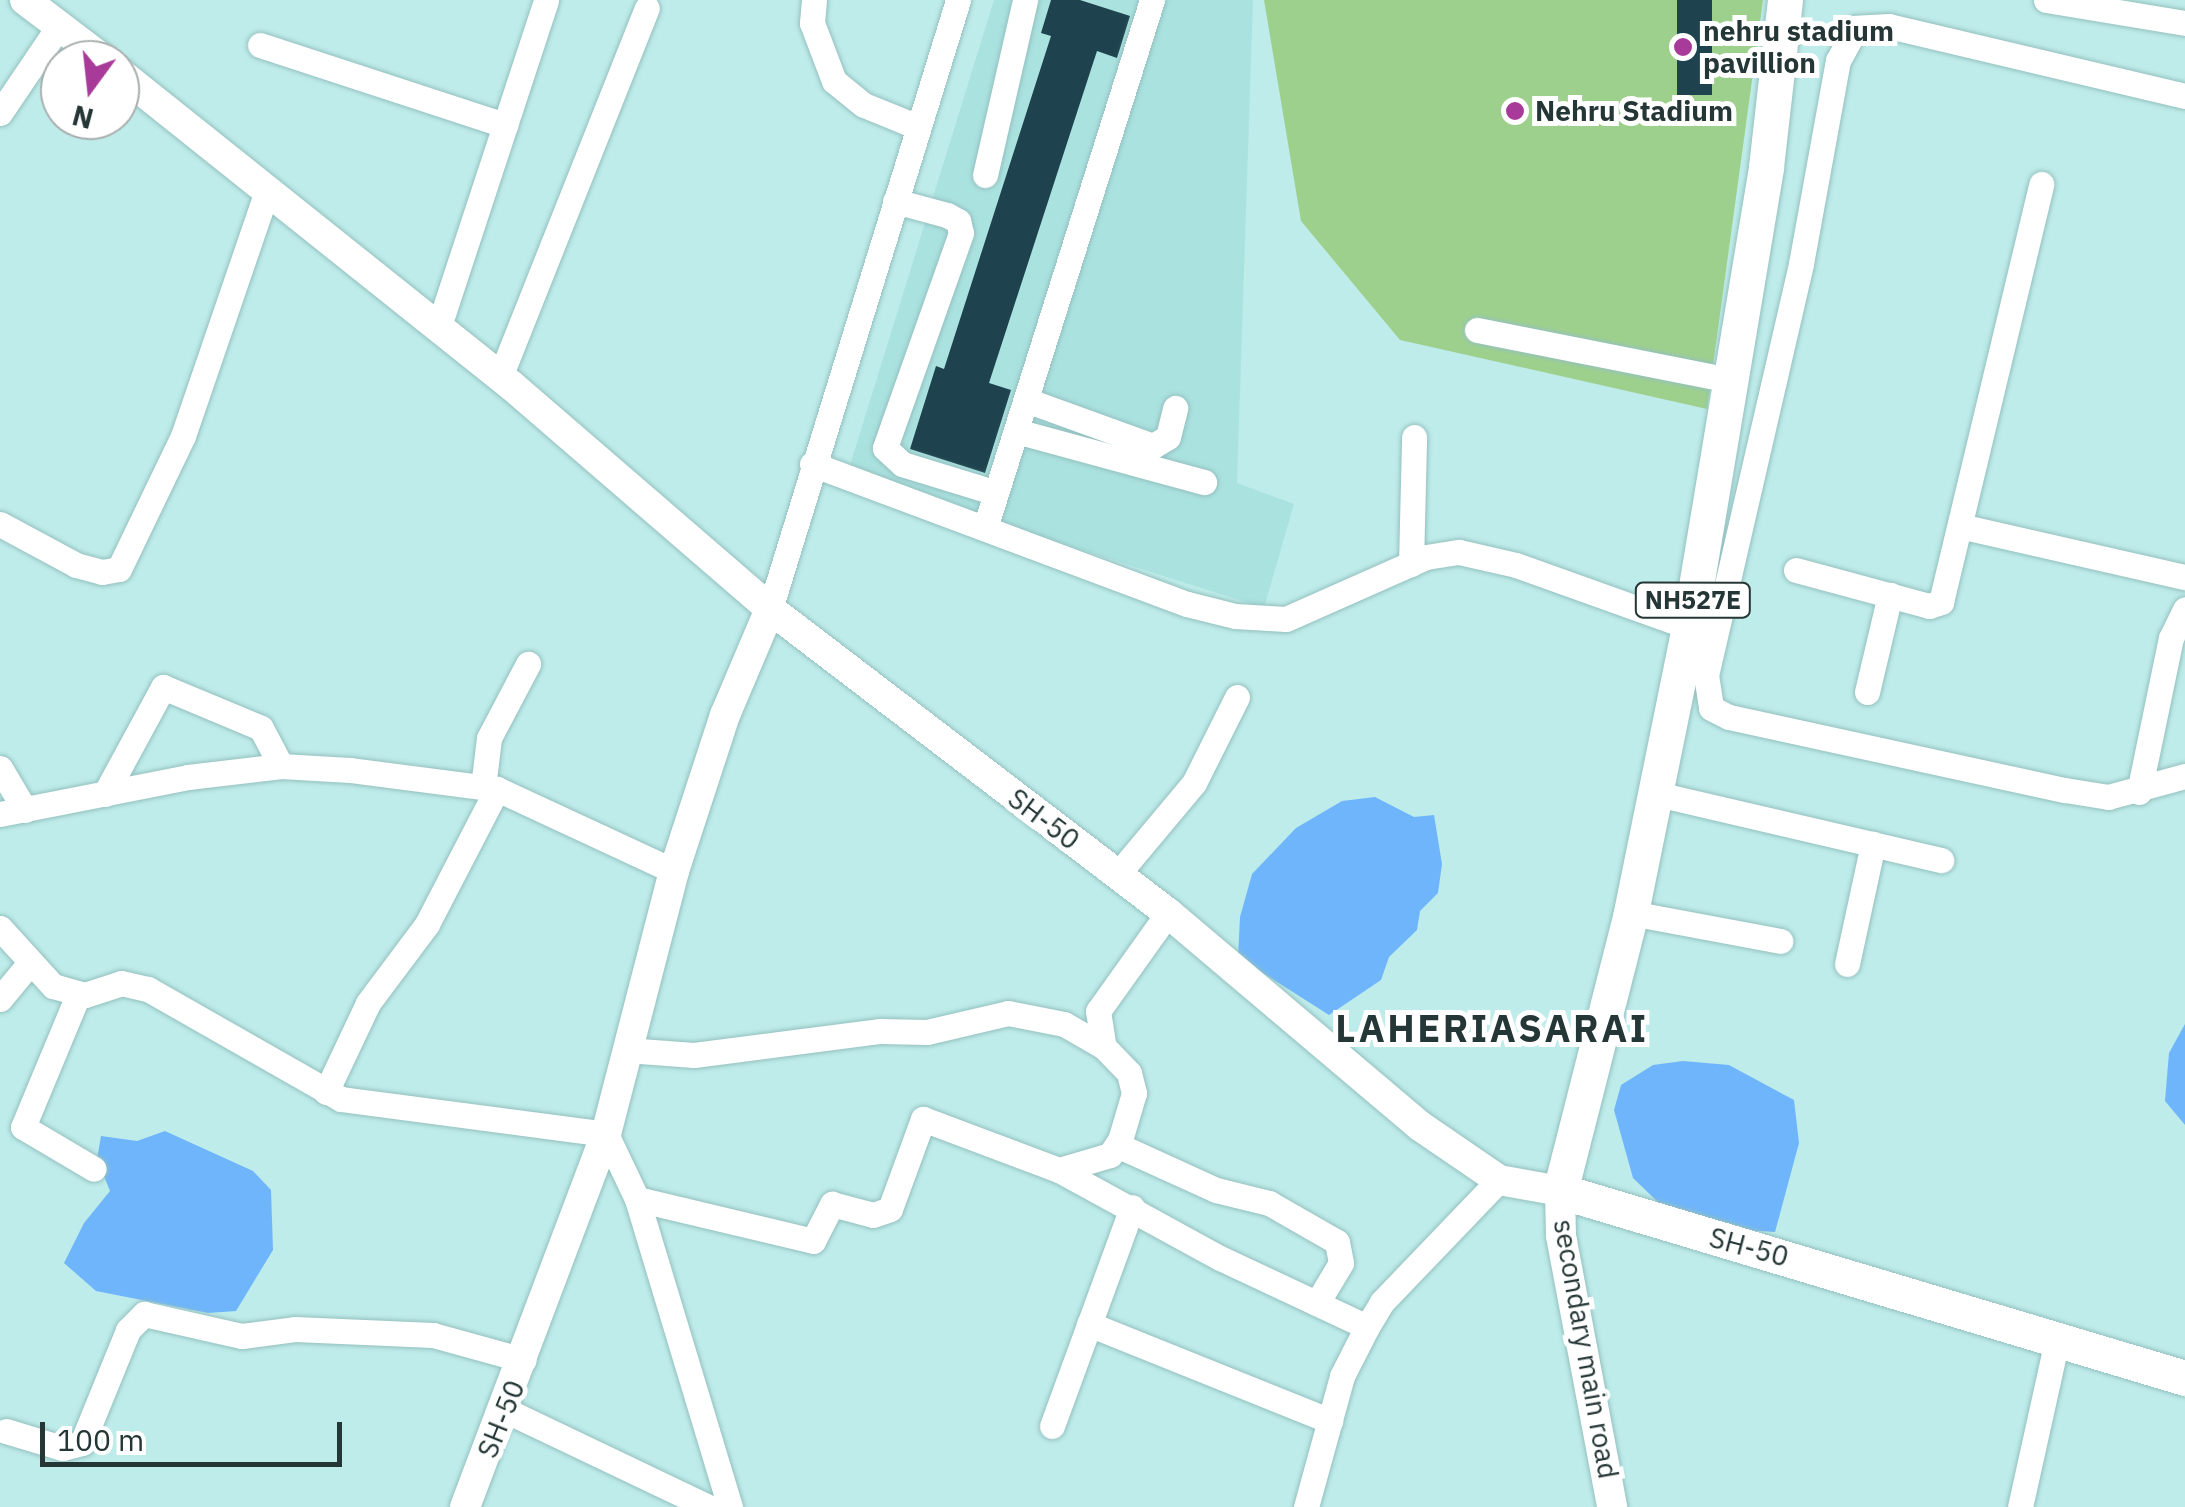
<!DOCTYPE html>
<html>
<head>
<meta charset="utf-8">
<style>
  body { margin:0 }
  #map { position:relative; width:2185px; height:1507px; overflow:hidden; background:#beecea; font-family:"IBM Plex Sans",sans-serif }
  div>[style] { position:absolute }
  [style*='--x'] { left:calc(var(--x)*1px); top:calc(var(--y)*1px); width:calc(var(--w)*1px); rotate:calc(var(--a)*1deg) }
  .built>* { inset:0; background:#aae2e0 }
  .green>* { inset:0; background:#9ed08d }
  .water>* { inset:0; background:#6fb5fb }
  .building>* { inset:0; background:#1e434f; transform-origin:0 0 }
  .roads { filter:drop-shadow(0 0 2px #94c0bf) drop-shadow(0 0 2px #94c0bf) }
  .minor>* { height:25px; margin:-12.5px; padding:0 12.5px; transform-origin:12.5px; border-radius:12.5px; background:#fff }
  .major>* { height:30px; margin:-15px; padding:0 15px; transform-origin:15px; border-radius:15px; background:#fff }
  .highway>* { height:35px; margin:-17.5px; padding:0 17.5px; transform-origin:17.5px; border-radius:17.5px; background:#fff }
  .dots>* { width:28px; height:28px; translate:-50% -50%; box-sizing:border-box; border:5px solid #fff; border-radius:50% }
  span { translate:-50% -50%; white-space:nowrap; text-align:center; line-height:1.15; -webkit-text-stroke:10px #fff; paint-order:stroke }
  .shield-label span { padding:2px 8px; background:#fff; border:2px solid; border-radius:8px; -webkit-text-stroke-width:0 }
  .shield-label { font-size:25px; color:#243635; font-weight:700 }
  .poi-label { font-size:28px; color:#243635; font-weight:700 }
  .left { translate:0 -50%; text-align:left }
  .street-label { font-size:28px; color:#243635 }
  .district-label { font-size:38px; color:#243635; font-weight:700; letter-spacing:2.5px }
  .north { position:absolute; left:40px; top:40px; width:100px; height:100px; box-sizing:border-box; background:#fff; border:2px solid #a7afae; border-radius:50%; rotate:195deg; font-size:28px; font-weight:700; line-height:40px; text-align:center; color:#243635 }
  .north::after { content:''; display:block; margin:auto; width:35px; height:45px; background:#a83b99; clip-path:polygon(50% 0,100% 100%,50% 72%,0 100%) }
  .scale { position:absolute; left:40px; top:1422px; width:302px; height:45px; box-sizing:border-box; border:5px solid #243635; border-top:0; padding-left:12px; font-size:30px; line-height:35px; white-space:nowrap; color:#243635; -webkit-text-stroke:8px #fff; paint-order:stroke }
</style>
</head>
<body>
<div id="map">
  <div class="built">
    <div style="clip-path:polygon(994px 0,1253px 0,1237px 483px,1294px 504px,1264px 608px,847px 475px)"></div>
  </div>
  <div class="green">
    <div style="clip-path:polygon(1264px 0,1763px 0,1707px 409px,1400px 340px,1301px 221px)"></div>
  </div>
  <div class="water">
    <div style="clip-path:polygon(1375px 797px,1414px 817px,1434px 815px,1442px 864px,1438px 893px,1420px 911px,1417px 930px,1389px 957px,1381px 980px,1329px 1015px,1238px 957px,1240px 917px,1252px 874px,1296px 828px,1342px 801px)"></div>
    <div style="clip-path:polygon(2185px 1024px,2185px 1125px,2165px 1101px,2169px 1053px)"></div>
    <div style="clip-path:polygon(1683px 1061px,1729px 1065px,1794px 1100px,1799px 1143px,1775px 1232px,1712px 1228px,1663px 1207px,1633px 1178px,1614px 1110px,1621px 1085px,1653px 1065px)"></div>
    <div style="clip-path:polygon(165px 1131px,253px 1171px,271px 1190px,273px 1250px,236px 1311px,208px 1313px,96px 1291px,64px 1263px,84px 1223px,110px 1191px,97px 1159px,101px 1136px,137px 1141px)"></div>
  </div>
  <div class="building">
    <div style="clip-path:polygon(1051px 0,1080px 0,1130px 16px,1117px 58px,1097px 51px,989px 383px,1011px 390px,985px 473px,910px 449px,936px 366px,944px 369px,1051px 36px,1041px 33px)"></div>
    <div style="left:1677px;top:0;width:35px;height:95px"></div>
  </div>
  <div class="roads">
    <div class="minor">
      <div style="--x:814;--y:0;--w:23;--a:95"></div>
      <div style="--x:812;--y:23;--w:62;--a:69.2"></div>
      <div style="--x:834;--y:81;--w:38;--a:39"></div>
      <div style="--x:864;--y:105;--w:58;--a:22.2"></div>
      <div style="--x:2046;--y:0;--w:141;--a:9.4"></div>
      <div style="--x:260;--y:45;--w:258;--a:18.1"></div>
      <div style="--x:2185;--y:96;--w:304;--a:-166.7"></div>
      <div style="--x:1889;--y:26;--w:33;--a:177"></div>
      <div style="--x:1856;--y:28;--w:37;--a:119"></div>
      <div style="--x:1838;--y:60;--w:207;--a:100.3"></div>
      <div style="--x:1801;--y:264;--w:422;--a:103"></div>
      <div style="--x:1706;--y:675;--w:33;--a:81"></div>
      <div style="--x:1711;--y:708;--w:20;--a:27"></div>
      <div style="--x:1729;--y:717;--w:344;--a:12.3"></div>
      <div style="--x:2065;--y:790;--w:44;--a:9.2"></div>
      <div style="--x:2108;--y:797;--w:80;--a:-15.3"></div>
      <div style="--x:0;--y:113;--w:105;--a:-55.9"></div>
      <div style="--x:985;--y:175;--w:180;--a:-77.1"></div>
      <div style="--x:895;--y:201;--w:54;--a:15.1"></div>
      <div style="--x:947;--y:215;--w:13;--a:29"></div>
      <div style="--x:958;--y:221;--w:12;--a:76"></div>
      <div style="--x:961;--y:233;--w:228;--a:109.5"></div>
      <div style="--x:885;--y:448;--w:23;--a:43"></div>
      <div style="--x:902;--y:464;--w:98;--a:17.1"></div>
      <div style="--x:438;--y:329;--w:346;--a:-71.8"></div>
      <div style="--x:1477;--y:330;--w:258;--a:11.2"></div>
      <div style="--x:500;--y:377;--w:397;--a:-68.3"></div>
      <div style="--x:1026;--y:400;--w:135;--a:19.9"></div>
      <div style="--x:1153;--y:446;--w:17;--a:-31"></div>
      <div style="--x:1168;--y:437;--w:30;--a:-76"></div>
      <div style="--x:1016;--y:431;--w:195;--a:15.2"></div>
      <div style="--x:812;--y:464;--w:400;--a:20.5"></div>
      <div style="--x:1187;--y:604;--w:49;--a:14"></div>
      <div style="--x:1235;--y:616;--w:51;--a:3.4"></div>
      <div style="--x:1286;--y:619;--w:153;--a:-23.9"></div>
      <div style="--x:1426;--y:557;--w:33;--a:-9"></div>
      <div style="--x:1459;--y:552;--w:58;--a:12.8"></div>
      <div style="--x:1516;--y:565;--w:184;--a:19.7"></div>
      <div style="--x:0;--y:524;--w:86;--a:28.3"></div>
      <div style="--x:76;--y:565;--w:27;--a:15"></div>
      <div style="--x:102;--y:572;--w:17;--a:-10"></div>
      <div style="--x:119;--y:569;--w:148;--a:-64.3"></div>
      <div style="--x:183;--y:436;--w:259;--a:-71.1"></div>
      <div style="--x:1960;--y:526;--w:231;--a:12.8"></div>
      <div style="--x:985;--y:528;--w:554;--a:-72.45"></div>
      <div style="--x:1411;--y:564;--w:127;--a:-88.6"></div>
      <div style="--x:1796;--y:570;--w:138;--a:15.1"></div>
      <div style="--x:1929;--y:606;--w:13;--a:-18"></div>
      <div style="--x:1941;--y:602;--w:430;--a:-76.5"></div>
      <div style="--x:770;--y:609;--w:637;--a:-72.84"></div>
      <div style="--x:1867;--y:692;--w:100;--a:-76.7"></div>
      <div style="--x:0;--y:768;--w:49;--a:59.2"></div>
      <div style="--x:483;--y:787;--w:49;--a:-83"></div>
      <div style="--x:489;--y:738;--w:84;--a:-62.2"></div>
      <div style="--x:2139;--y:792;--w:157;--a:-78.3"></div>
      <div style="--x:2171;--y:638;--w:32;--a:-64"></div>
      <div style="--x:105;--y:794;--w:122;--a:-61.5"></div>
      <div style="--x:163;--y:687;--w:106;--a:22.7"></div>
      <div style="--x:261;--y:728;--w:43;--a:62.2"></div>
      <div style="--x:1657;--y:794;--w:292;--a:13.1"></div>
      <div style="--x:0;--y:814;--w:192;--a:-11.1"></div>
      <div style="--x:188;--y:777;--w:94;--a:-6.7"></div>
      <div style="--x:281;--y:766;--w:69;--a:3.3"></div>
      <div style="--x:350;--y:770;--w:148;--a:7.4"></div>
      <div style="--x:497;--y:789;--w:195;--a:24.9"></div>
      <div style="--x:1117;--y:875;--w:120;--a:-50.1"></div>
      <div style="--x:1194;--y:783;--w:96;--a:-63.4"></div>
      <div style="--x:1168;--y:913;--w:120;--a:125.5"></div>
      <div style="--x:1098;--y:1011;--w:36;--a:81"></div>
      <div style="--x:1104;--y:1047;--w:36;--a:46"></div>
      <div style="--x:1129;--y:1073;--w:21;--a:76"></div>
      <div style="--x:1134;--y:1093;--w:49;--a:106.6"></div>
      <div style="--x:1120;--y:1140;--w:18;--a:124"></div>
      <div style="--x:1110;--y:1155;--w:53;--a:163.6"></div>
      <div style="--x:1059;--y:1170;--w:183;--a:28.7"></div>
      <div style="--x:1220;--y:1258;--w:162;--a:25.1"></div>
      <div style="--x:1631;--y:913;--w:152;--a:10.6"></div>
      <div style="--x:0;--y:928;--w:79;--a:47.6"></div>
      <div style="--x:53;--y:986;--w:33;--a:16"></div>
      <div style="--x:85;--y:995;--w:38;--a:-18"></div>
      <div style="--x:121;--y:983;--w:28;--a:13"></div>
      <div style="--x:148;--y:989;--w:222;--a:29.7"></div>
      <div style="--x:341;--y:1099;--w:267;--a:7.5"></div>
      <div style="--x:606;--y:1134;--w:72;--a:64.5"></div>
      <div style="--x:637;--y:1199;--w:322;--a:73.2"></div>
      <div style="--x:1847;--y:964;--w:123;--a:-77.8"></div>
      <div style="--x:78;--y:995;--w:143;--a:112.6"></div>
      <div style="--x:23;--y:1127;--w:82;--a:30.6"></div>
      <div style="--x:0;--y:999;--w:45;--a:-50.4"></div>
      <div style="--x:626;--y:1050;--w:68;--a:4.2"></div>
      <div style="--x:694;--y:1055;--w:188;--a:-7.4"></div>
      <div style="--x:880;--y:1031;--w:47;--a:1.2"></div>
      <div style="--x:927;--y:1032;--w:83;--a:-13.2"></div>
      <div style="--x:1008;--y:1013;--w:57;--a:11.1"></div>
      <div style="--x:1064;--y:1024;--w:46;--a:29.9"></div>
      <div style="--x:326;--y:1092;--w:98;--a:-64.7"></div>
      <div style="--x:368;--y:1003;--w:99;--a:-53.2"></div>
      <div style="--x:427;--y:924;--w:152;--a:-62.6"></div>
      <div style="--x:1117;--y:1145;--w:109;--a:24.4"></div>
      <div style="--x:1216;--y:1190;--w:55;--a:13.8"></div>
      <div style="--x:1269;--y:1203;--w:78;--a:29.8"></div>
      <div style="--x:1337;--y:1242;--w:21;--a:79"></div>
      <div style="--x:1341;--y:1263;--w:47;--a:121"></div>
      <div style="--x:637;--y:1199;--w:181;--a:13.4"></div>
      <div style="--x:813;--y:1241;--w:42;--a:-62.8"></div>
      <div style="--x:832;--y:1204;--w:42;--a:15"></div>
      <div style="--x:873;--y:1215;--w:18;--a:-19"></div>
      <div style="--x:890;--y:1209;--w:96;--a:-69.9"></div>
      <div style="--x:923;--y:1119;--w:145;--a:20.6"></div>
      <div style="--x:1089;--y:1324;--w:260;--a:21.9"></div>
      <div style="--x:505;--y:1410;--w:225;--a:25.5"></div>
      <div style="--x:1052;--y:1426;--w:233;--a:-69.9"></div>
      <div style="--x:6;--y:1431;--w:59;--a:16.9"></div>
      <div style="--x:62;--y:1448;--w:21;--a:-14"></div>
      <div style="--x:82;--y:1443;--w:122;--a:-67.8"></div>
      <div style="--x:128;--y:1330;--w:23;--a:-45"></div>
      <div style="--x:144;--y:1314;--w:100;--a:12.7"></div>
      <div style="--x:242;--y:1336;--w:53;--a:-7.5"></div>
      <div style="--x:295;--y:1329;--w:138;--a:2.5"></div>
      <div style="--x:433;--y:1335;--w:94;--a:15.4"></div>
      <div style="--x:1306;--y:1507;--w:136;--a:-74.6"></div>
      <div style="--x:1342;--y:1376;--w:55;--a:-63"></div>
      <div style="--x:1367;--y:1327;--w:29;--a:-59"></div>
      <div style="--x:1382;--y:1302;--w:169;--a:-46.2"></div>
      <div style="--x:2020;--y:1507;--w:175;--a:-77.5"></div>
    </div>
    <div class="major">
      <div style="--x:25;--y:0;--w:99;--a:37.2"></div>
      <div style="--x:120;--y:73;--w:502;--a:38.61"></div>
      <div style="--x:512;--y:386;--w:341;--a:40.8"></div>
      <div style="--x:770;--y:609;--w:501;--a:37.37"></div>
      <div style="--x:1168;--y:913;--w:330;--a:40.2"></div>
      <div style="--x:1420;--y:1126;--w:96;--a:34.4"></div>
      <div style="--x:1499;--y:1180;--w:62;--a:10.2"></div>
      <div style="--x:1560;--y:1191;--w:45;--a:88.7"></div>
      <div style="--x:1561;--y:1236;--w:276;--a:79.3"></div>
      <div style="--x:465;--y:1507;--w:399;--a:-69.3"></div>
      <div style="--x:606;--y:1134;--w:272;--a:-75.5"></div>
      <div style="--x:674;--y:871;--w:164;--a:-71.9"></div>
      <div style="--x:725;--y:715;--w:115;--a:-67"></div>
    </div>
    <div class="highway">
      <div style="--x:1785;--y:0;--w:169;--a:96.5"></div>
      <div style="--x:1766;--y:168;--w:465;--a:99.5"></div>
      <div style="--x:1689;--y:627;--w:292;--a:101.5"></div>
      <div style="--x:1631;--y:913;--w:287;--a:104.3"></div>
      <div style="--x:1560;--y:1191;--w:652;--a:16.66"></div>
    </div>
  </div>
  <div class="dots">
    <div style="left:1683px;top:47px;background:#a83b99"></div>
    <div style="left:1515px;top:111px;background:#a83b99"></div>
  </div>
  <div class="shield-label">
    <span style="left:1693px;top:600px">NH527E</span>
  </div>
  <div class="poi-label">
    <span class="left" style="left:1703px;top:47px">nehru stadium<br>pavillion</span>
    <span class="left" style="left:1535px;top:111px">Nehru Stadium</span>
  </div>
  <div class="street-label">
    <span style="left:1044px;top:819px;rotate:37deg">SH-50</span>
    <span style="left:1749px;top:1247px;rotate:15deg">SH-50</span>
    <span style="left:1586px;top:1349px;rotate:80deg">secondary main road</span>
    <span style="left:501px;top:1419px;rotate:-68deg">SH-50</span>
  </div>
  <div class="district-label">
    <span style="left:1492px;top:1028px">LAHERIASARAI</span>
  </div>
  <div class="north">N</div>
  <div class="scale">100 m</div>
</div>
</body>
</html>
